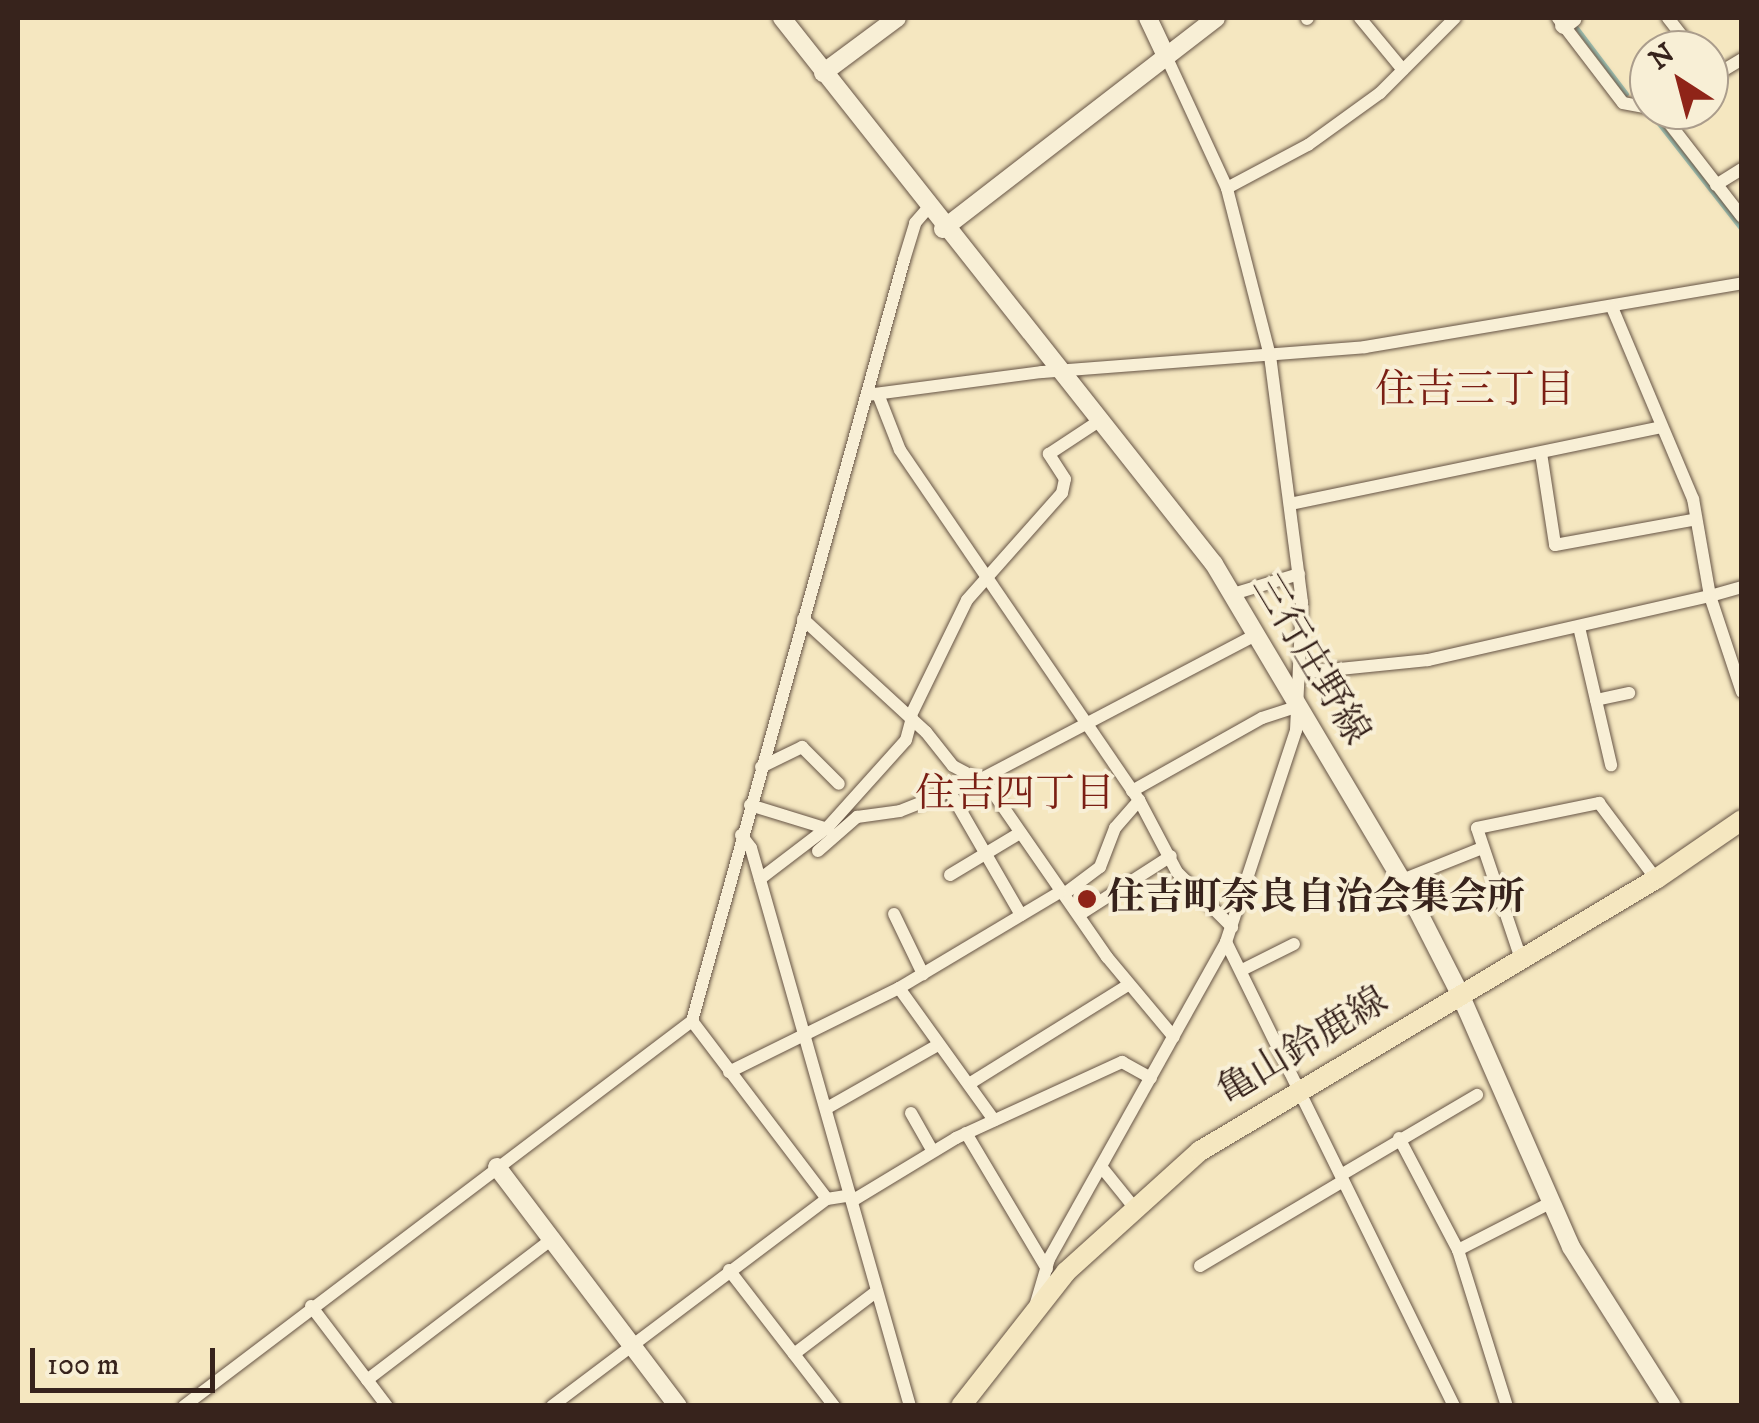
<!DOCTYPE html>
<html>
<head>
<meta charset="utf-8">
<style>
  body { margin:0 }
  #map { position:relative; width:1759px; height:1423px; overflow:hidden; background:#f5e7c0; font-family:"IM FELL DW Pica","Noto Serif JP",serif }
  div>[style] { position:absolute }
  [style*='--x'] { left:calc(var(--x)*1px); top:calc(var(--y)*1px); width:calc(var(--w)*1px); rotate:calc(var(--a)*1deg) }
  .stream>* { height:4px; margin:-2px; padding:0 2px; transform-origin:2px; border-radius:2px; background:#9cc0b2 }
  .roads { filter:drop-shadow(0 0 2px #665445) drop-shadow(0 0 2px #665445) }
  .street>* { height:12px; margin:-6px; padding:0 6px; transform-origin:6px; border-radius:6px; background:#f8efd6 }
  .secondary>* { height:18px; margin:-9px; padding:0 9px; transform-origin:9px; border-radius:9px; background:#f8efd6 }
  .primary>* { height:20px; margin:-10px; padding:0 10px; transform-origin:10px; border-radius:10px; background:#f5e7c0 }
  .dots>* { width:28px; height:28px; translate:-50% -50%; box-sizing:border-box; border:5px solid #f8efd6; border-radius:50% }
  span { translate:-50% -50%; white-space:nowrap; text-align:center; line-height:1.15; -webkit-text-stroke:8px #f8efd6; paint-order:stroke }
  .street-label { font-size:38px; color:#37231c }
  .poi-label { font-size:38px; color:#37231c; font-weight:700 }
  .left { translate:0 -50%; text-align:left }
  .neighbourhood-label { font-size:40px; color:#7a1f14 }
  .frame { position:absolute; inset:0; border:20px solid #37231c; pointer-events:none }
  .north { position:absolute; left:1629px; top:30px; width:100px; height:100px; box-sizing:border-box; background:#f8efd6; border:2px solid #ab9d8c; border-radius:50%; rotate:324deg; font-size:28px; font-weight:700; line-height:40px; text-align:center; color:#37231c }
  .north::after { content:''; display:block; margin:auto; width:35px; height:45px; background:#8f2418; clip-path:polygon(50% 0,100% 100%,50% 72%,0 100%) }
  .scale { position:absolute; left:30px; top:1348px; width:185px; height:45px; box-sizing:border-box; border:5px solid #37231c; border-top:0; padding-left:12px; font-size:30px; line-height:35px; white-space:nowrap; color:#37231c; -webkit-text-stroke:8px #f8efd6; paint-order:stroke }
</style>
</head>
<body>
<div id="map">
  <div class="stream">
    <div style="--x:1577;--y:28;--w:83;--a:52.9"></div>
    <div style="--x:1655;--y:119;--w:141;--a:51.9"></div>
  </div>
  <div class="roads">
    <div class="street">
      <div style="--x:1360;--y:18;--w:67;--a:50.4"></div>
      <div style="--x:1558;--y:18;--w:107;--a:52.6"></div>
      <div style="--x:1623;--y:103;--w:26;--a:11"></div>
      <div style="--x:1668;--y:18;--w:41;--a:52"></div>
      <div style="--x:1307;--y:19;--w:1;--a:-45"></div>
      <div style="--x:1709;--y:79;--w:39;--a:-31"></div>
      <div style="--x:1659;--y:110;--w:135;--a:52.2"></div>
      <div style="--x:1716;--y:185;--w:31;--a:-32"></div>
      <div style="--x:1227;--y:188;--w:92;--a:-28"></div>
      <div style="--x:1308;--y:145;--w:89;--a:-35.8"></div>
      <div style="--x:1380;--y:93;--w:106;--a:-45"></div>
      <div style="--x:878;--y:394;--w:60;--a:68.6"></div>
      <div style="--x:900;--y:450;--w:424;--a:55.7"></div>
      <div style="--x:1139;--y:800;--w:81;--a:62.2"></div>
      <div style="--x:1177;--y:872;--w:78;--a:45"></div>
      <div style="--x:867;--y:395;--w:177;--a:-7.5"></div>
      <div style="--x:1042;--y:372;--w:324;--a:-4.4"></div>
      <div style="--x:1365;--y:347;--w:382;--a:-9.6"></div>
      <div style="--x:1541;--y:453;--w:93;--a:81.3"></div>
      <div style="--x:1555;--y:545;--w:140;--a:-10.3"></div>
      <div style="--x:1290;--y:504;--w:379;--a:-11.7"></div>
      <div style="--x:1742;--y:587;--w:33;--a:164"></div>
      <div style="--x:1710;--y:596;--w:101;--a:71.6"></div>
      <div style="--x:1233;--y:594;--w:69;--a:-16.9"></div>
      <div style="--x:803;--y:619;--w:167;--a:42.6"></div>
      <div style="--x:926;--y:732;--w:43;--a:51.5"></div>
      <div style="--x:953;--y:766;--w:30;--a:28"></div>
      <div style="--x:1579;--y:627;--w:142;--a:76.9"></div>
      <div style="--x:1300;--y:673;--w:129;--a:-5.8"></div>
      <div style="--x:1428;--y:660;--w:289;--a:-12.8"></div>
      <div style="--x:1710;--y:596;--w:98;--a:-99.9"></div>
      <div style="--x:1693;--y:499;--w:208;--a:-112.9"></div>
      <div style="--x:1596;--y:700;--w:34;--a:-12"></div>
      <div style="--x:910;--y:717;--w:130;--a:-64"></div>
      <div style="--x:967;--y:600;--w:143;--a:-48.4"></div>
      <div style="--x:1062;--y:493;--w:14;--a:-78"></div>
      <div style="--x:1065;--y:479;--w:30;--a:-123"></div>
      <div style="--x:1049;--y:454;--w:64;--a:-33.4"></div>
      <div style="--x:761;--y:767;--w:46;--a:-26"></div>
      <div style="--x:802;--y:747;--w:52;--a:45"></div>
      <div style="--x:983;--y:778;--w:218;--a:55.3"></div>
      <div style="--x:1107;--y:957;--w:104;--a:50.1"></div>
      <div style="--x:1132;--y:791;--w:149;--a:-29.3"></div>
      <div style="--x:1262;--y:718;--w:36;--a:-18"></div>
      <div style="--x:950;--y:792;--w:142;--a:60"></div>
      <div style="--x:750;--y:805;--w:82;--a:17.1"></div>
      <div style="--x:741;--y:835;--w:16;--a:52"></div>
      <div style="--x:751;--y:848;--w:580;--a:74.1"></div>
      <div style="--x:818;--y:851;--w:52;--a:-41.1"></div>
      <div style="--x:857;--y:817;--w:43;--a:-7.9"></div>
      <div style="--x:900;--y:811;--w:89;--a:-21.7"></div>
      <div style="--x:983;--y:778;--w:310;--a:-27.7"></div>
      <div style="--x:950;--y:875;--w:82;--a:-31"></div>
      <div style="--x:760;--y:879;--w:84;--a:-37.3"></div>
      <div style="--x:827;--y:828;--w:118;--a:-48.1"></div>
      <div style="--x:906;--y:740;--w:23;--a:-75"></div>
      <div style="--x:1402;--y:880;--w:86;--a:-21.8"></div>
      <div style="--x:1064;--y:894;--w:45;--a:-36.9"></div>
      <div style="--x:1100;--y:867;--w:42;--a:-69"></div>
      <div style="--x:1115;--y:828;--w:37;--a:-49"></div>
      <div style="--x:894;--y:914;--w:67;--a:64.2"></div>
      <div style="--x:1079;--y:915;--w:109;--a:-32.7"></div>
      <div style="--x:1226;--y:942;--w:517;--a:63.83"></div>
      <div style="--x:1521;--y:959;--w:138;--a:-108.6"></div>
      <div style="--x:1477;--y:828;--w:125;--a:-11.6"></div>
      <div style="--x:1599;--y:803;--w:95;--a:53.1"></div>
      <div style="--x:1242;--y:970;--w:58;--a:-26.6"></div>
      <div style="--x:899;--y:988;--w:163;--a:54.3"></div>
      <div style="--x:692;--y:1021;--w:223;--a:52.8"></div>
      <div style="--x:729;--y:1072;--w:190;--a:-26.3"></div>
      <div style="--x:899;--y:988;--w:187;--a:-30.8"></div>
      <div style="--x:969;--y:1084;--w:187;--a:-31.9"></div>
      <div style="--x:827;--y:1108;--w:128;--a:-29.6"></div>
      <div style="--x:911;--y:1113;--w:43;--a:60.4"></div>
      <div style="--x:966;--y:1133;--w:158;--a:59.2"></div>
      <div style="--x:1399;--y:1138;--w:127;--a:62.2"></div>
      <div style="--x:1458;--y:1250;--w:164;--a:72.6"></div>
      <div style="--x:1103;--y:1169;--w:48;--a:51"></div>
      <div style="--x:1341;--y:1175;--w:158;--a:-30.5"></div>
      <div style="--x:852;--y:1201;--w:122;--a:-31.2"></div>
      <div style="--x:956;--y:1138;--w:183;--a:-24.6"></div>
      <div style="--x:1122;--y:1062;--w:33;--a:29"></div>
      <div style="--x:1458;--y:1250;--w:103;--a:-27.1"></div>
      <div style="--x:1200;--y:1266;--w:166;--a:-30.7"></div>
      <div style="--x:729;--y:1270;--w:172;--a:52.3"></div>
      <div style="--x:311;--y:1306;--w:126;--a:52.8"></div>
      <div style="--x:1034;--y:1310;--w:53;--a:-73.6"></div>
      <div style="--x:1049;--y:1259;--w:363;--a:-60.8"></div>
      <div style="--x:1226;--y:942;--w:223;--a:-71.7"></div>
      <div style="--x:1296;--y:730;--w:128;--a:-87.3"></div>
      <div style="--x:1302;--y:602;--w:248;--a:-97.4"></div>
      <div style="--x:1270;--y:356;--w:173;--a:-104.4"></div>
      <div style="--x:1227;--y:188;--w:145;--a:-114.8"></div>
      <div style="--x:794;--y:1354;--w:104;--a:-37.2"></div>
      <div style="--x:367;--y:1380;--w:233;--a:-37.3"></div>
      <div style="--x:184;--y:1406;--w:637;--a:-37.16"></div>
      <div style="--x:692;--y:1021;--w:790;--a:-74.43"></div>
      <div style="--x:904;--y:260;--w:39;--a:-73"></div>
      <div style="--x:915;--y:223;--w:18;--a:-49"></div>
      <div style="--x:552;--y:1406;--w:344;--a:-37"></div>
      <div style="--x:827;--y:1199;--w:24;--a:-9"></div>
    </div>
    <div class="secondary">
      <div style="--x:782;--y:18;--w:696;--a:51.65"></div>
      <div style="--x:1214;--y:564;--w:368;--a:59.3"></div>
      <div style="--x:1402;--y:880;--w:128;--a:63"></div>
      <div style="--x:1460;--y:994;--w:276;--a:66.3"></div>
      <div style="--x:1571;--y:1247;--w:188;--a:57.6"></div>
      <div style="--x:1148;--y:18;--w:42;--a:64.7"></div>
      <div style="--x:1564;--y:25;--w:11;--a:-38"></div>
      <div style="--x:823;--y:73;--w:92;--a:-36.6"></div>
      <div style="--x:943;--y:229;--w:345;--a:-37.7"></div>
      <div style="--x:497;--y:1167;--w:300;--a:52.9"></div>
    </div>
    <div class="primary">
      <div style="--x:961;--y:1406;--w:170;--a:-51.9"></div>
      <div style="--x:1066;--y:1272;--w:181;--a:-42.1"></div>
      <div style="--x:1200;--y:1151;--w:531;--a:-30.82"></div>
      <div style="--x:1656;--y:879;--w:104;--a:-34.5"></div>
    </div>
  </div>
  <div class="dots">
    <div style="left:1087px;top:899px;background:#8f2418"></div>
  </div>
  <div class="street-label">
    <span style="left:1310px;top:660px;rotate:59deg">三行庄野線</span>
    <span style="left:1303px;top:1047px;rotate:-31deg">亀山鈴鹿線</span>
  </div>
  <div class="poi-label">
    <span class="left" style="left:1107px;top:899px">住吉町奈良自治会集会所</span>
  </div>
  <div class="neighbourhood-label">
    <span style="left:1475px;top:391px">住吉三丁目</span>
    <span style="left:1015px;top:795px">住吉四丁目</span>
  </div>
  <div class="frame"></div>
  <div class="north">N</div>
  <div class="scale">100 m</div>
</div>
</body>
</html>
